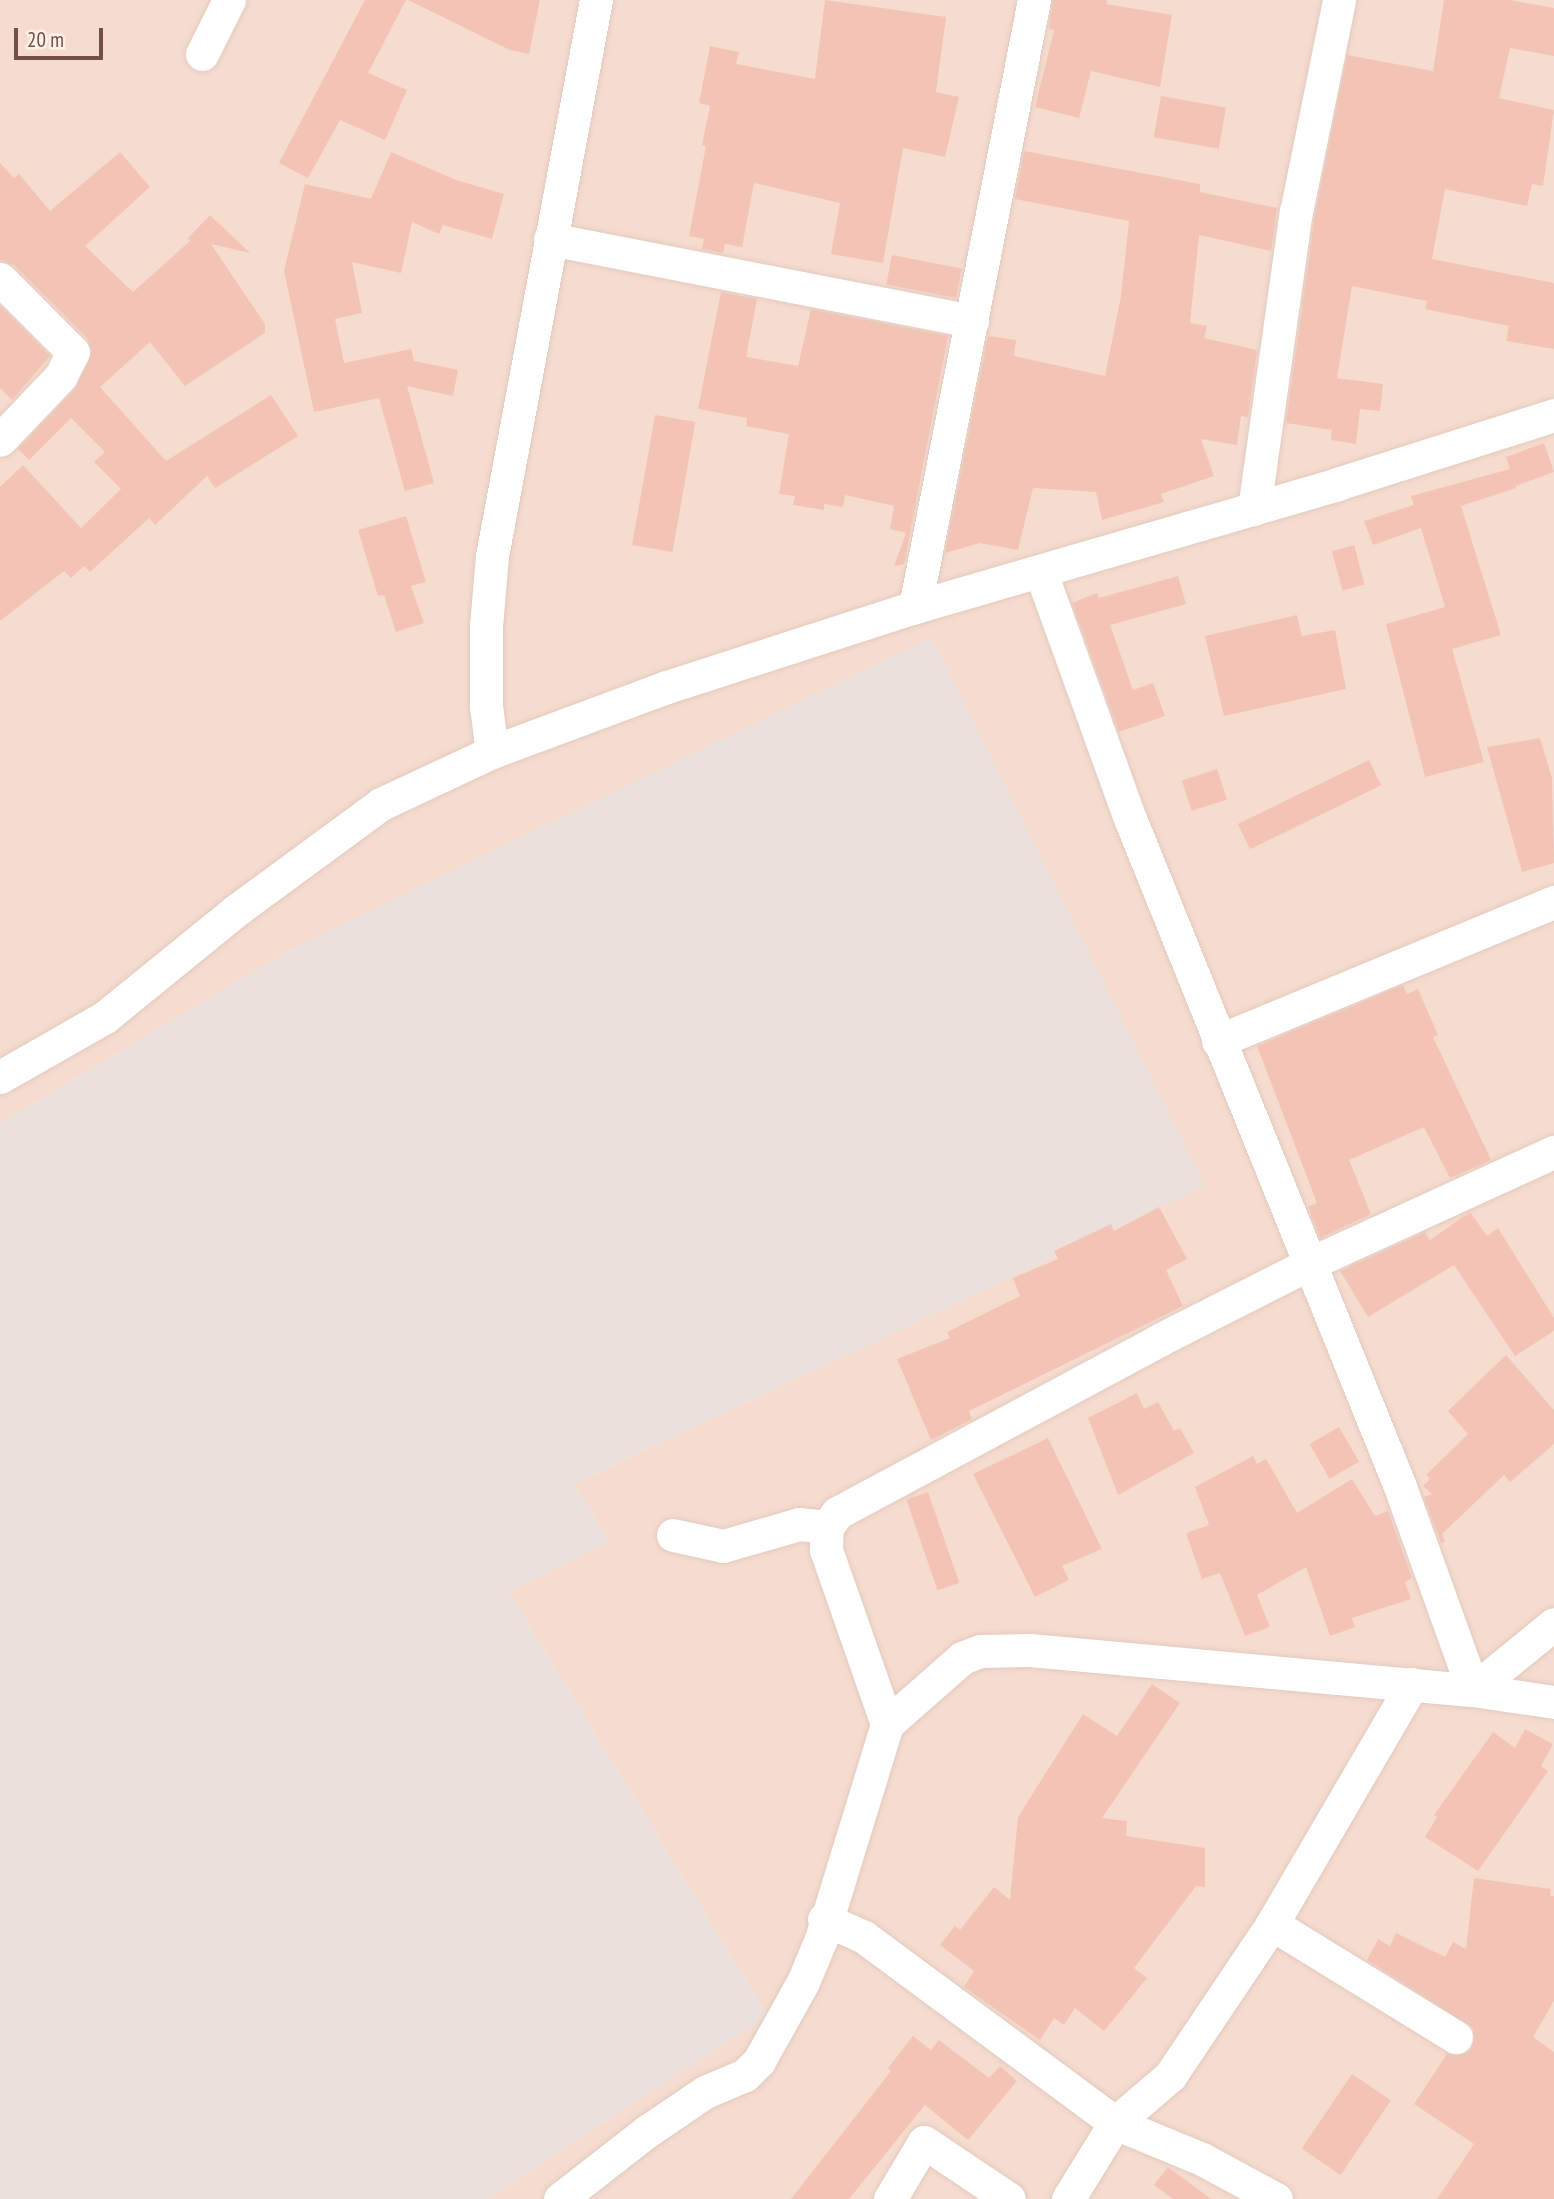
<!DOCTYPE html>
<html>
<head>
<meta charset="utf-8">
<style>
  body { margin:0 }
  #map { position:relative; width:1554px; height:2199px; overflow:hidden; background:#fdecdf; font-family:"PT Sans Narrow",sans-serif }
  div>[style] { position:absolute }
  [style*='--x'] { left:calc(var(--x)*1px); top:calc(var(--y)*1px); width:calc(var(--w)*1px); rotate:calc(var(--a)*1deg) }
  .residential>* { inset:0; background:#f5dcce }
  .industrial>* { inset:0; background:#ebe0db }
  .building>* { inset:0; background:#f3c4b6; transform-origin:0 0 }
  .roads { filter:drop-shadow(0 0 2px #e3c9be) drop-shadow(0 0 2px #e3c9be) }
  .street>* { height:33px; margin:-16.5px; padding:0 16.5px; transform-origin:16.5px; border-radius:16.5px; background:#fff }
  span { translate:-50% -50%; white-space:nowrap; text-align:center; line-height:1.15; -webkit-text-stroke:7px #fff1e6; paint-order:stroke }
  .scale { position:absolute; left:14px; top:28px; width:89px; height:32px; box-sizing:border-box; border:4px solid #744f46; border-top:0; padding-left:9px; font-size:21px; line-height:24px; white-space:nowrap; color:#744f46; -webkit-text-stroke:5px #fff1e6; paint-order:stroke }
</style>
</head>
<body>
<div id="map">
  <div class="residential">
    <div style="clip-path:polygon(0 0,1554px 0,1554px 2199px,487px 2199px,768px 2016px,509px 1592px,610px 1541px,574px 1484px,1204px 1186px,293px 948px,0 1123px)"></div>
  </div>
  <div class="industrial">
    <div style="clip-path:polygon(932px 637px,1205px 1186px,574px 1484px,610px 1541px,509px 1592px,768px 2016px,487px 2199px,0 2199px,0 1123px,293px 948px)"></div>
  </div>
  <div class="building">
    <div style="clip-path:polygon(365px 0,406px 0,368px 73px,407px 90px,385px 140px,340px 120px,308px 178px,279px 163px)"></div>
    <div style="clip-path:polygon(408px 0,540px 0,529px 54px,510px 50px)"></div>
    <div style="clip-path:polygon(825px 0,946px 17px,936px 92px,959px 97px,945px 157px,903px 148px,883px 263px,831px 254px,840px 203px,754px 183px,742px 247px,725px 244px,723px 253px,702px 249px,704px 239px,689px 236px,706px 146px,702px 145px,710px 106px,699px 103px,710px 46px,739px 52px,736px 64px,815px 79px)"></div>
    <div style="clip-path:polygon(1053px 0,1107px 0,1106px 4px,1172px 15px,1160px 87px,1091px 71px,1079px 118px,1035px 107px,1054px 30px,1049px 29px)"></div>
    <div style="clip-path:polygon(1444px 0,1509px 0,1554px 8px,1554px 56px,1510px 48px,1499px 98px,1554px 110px,1543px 186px,1532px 184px,1527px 206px,1445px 189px,1432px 259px,1554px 283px,1554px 349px,1506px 341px,1509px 326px,1425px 309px,1427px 301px,1352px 286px,1337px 378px,1383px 384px,1380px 411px,1360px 409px,1356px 444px,1331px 440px,1332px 430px,1286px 423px,1315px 215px,1347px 55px,1433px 71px)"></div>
    <div style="left:1161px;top:96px;width:66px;height:42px;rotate:10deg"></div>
    <div style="clip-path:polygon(1024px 151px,1200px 184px,1200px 192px,1277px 208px,1271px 251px,1199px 235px,1190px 323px,1207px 326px,1204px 338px,1257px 350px,1248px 417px,1241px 416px,1237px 445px,1201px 439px,1214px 476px,1161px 494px,1164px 502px,1102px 520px,1096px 492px,1033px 488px,1018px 550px,980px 543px,945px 553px,988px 336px,1016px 340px,1014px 356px,1105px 376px,1121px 296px,1129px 221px,1015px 199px)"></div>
    <div style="clip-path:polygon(120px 152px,150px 187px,85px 246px,133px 292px,191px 240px,187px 239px,210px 215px,250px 253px,211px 244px,265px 324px,265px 333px,185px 386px,150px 342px,100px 387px,166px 461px,271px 395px,298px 436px,215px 488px,207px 476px,155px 525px,149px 518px,90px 572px,84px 566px,71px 578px,64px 571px,0 621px,0 487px,23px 465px,81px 528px,121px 489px,94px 462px,105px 452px,71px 418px,29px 460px,18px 449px,75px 389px,92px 350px,87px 338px,14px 265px,0 260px,0 163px,14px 178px,19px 174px,50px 211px)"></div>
    <div style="clip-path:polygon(391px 152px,456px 180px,504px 194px,492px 239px,443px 225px,439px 234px,412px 222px,401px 273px,352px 262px,362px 313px,335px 319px,344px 363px,411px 349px,414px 361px,458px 370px,453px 396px,407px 386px,434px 483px,405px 491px,379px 398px,314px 412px,284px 271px,305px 184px,371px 199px)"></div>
    <div style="left:892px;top:255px;width:71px;height:30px;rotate:11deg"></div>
    <div style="clip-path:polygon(721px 292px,757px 299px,746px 357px,798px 366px,811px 309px,948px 336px,904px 564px,894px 566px,906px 533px,890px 529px,894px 506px,845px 495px,843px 507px,824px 504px,824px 510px,793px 505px,795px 496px,779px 494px,789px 434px,746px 426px,747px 418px,698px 409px)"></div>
    <div style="clip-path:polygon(0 306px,50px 356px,12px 400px,0 388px)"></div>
    <div style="left:655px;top:415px;width:41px;height:132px;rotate:10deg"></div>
    <div style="clip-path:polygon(1544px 443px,1554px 472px,1516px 486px,1513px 476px,1516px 488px,1461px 506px,1501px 635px,1452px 649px,1484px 762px,1425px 777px,1386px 624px,1445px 607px,1421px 528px,1373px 545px,1364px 521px,1414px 505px,1411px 496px,1510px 469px,1506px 457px)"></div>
    <div style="clip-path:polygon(406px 516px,426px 582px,411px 586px,424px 623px,396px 632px,384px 595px,378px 596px,358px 530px)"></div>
    <div style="left:1354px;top:545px;width:41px;height:23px;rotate:75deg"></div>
    <div style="clip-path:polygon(1178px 576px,1186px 604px,1110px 625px,1133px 690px,1153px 683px,1165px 716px,1119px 732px,1072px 603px,1097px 593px,1099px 598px)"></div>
    <div style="clip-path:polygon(1297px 615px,1302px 636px,1335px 630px,1346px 689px,1224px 716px,1205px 636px)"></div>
    <div style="clip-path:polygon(1540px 738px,1552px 778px,1554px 863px,1522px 872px,1487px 747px)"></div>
    <div style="left:1369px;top:760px;width:28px;height:146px;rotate:64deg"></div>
    <div style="left:1217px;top:769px;width:32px;height:37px;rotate:72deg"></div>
    <div style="clip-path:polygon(1403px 985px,1407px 994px,1418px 989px,1438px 1035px,1433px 1037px,1491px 1160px,1450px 1178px,1424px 1127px,1349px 1160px,1371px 1214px,1320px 1238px,1308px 1207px,1317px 1203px,1257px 1046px)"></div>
    <div style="clip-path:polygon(1159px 1207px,1187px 1259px,1166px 1270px,1183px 1306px,969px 1411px,972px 1419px,931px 1440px,897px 1359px,950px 1338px,947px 1332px,1020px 1296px,1013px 1278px,1058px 1259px,1054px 1251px,1111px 1224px,1114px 1231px)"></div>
    <div style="clip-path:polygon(1470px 1212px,1487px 1236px,1498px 1228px,1554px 1318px,1554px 1331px,1515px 1356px,1454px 1265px,1368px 1317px,1340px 1271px,1425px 1232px,1430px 1240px)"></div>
    <div style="clip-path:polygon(1506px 1355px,1554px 1410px,1554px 1444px,1510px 1482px,1504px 1475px,1442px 1534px,1445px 1542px,1441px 1543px,1424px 1497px,1432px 1494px,1423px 1486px,1430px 1479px,1426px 1475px,1468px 1434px,1448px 1411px)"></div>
    <div style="clip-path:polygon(1137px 1393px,1144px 1409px,1158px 1402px,1174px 1431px,1180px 1428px,1194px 1453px,1118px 1495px,1088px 1418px)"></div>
    <div style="left:1339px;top:1427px;width:40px;height:34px;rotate:60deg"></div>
    <div style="clip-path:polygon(1048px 1438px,1102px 1549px,1062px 1566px,1069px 1580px,1035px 1597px,973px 1474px)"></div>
    <div style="clip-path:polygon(1253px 1456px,1257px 1464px,1266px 1459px,1297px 1513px,1352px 1479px,1375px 1516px,1388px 1511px,1412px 1578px,1405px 1582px,1411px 1599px,1352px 1618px,1355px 1627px,1330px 1636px,1306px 1567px,1257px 1595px,1270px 1627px,1245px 1636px,1220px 1573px,1202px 1579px,1186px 1533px,1209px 1525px,1195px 1487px)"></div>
    <div style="left:928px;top:1492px;width:96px;height:23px;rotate:71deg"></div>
    <div style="clip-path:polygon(1152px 1684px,1180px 1703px,1102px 1818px,1127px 1821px,1126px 1836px,1205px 1848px,1205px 1887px,1196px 1886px,1134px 1968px,1147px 1978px,1104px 2031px,1075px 2008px,1064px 2025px,1054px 2018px,1040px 2040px,964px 1987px,974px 1971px,940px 1945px,955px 1926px,960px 1930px,994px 1887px,1010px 1900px,1018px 1817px,1083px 1714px,1117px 1736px)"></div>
    <div style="clip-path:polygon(1525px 1729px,1553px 1744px,1541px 1766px,1548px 1771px,1478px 1871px,1425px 1837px,1437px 1817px,1434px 1815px,1493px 1732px,1515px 1748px)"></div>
    <div style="clip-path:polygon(1474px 1878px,1551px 1889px,1550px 1896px,1554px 1896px,1554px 2001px,1533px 2037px,1554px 2052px,1554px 2199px,1437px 2199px,1474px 2144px,1414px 2104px,1447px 2054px,1465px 2054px,1472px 2048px,1473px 2028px,1367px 1960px,1378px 1939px,1390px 1946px,1396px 1933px,1445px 1957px,1453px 1942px,1466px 1949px)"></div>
    <div style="clip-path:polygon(913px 2036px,931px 2050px,939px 2040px,989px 2078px,1000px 2066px,1017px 2081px,968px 2140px,925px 2105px,849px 2199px,791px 2199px,891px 2071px,888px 2068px)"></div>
    <div style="left:1352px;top:2074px;width:47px;height:90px;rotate:34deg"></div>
    <div style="clip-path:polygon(1168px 2167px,1211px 2199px,1173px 2199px,1154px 2185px)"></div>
  </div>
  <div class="roads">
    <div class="street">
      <div style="--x:202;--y:54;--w:60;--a:-63.4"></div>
      <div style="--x:550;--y:239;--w:430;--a:11"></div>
      <div style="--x:0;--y:279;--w:103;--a:45"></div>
      <div style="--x:73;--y:352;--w:27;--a:117"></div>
      <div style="--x:61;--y:376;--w:88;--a:133.6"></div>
      <div style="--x:1254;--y:509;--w:300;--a:-82"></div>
      <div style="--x:1296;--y:212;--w:216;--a:-78.5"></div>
      <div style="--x:1041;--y:573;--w:264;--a:70.1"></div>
      <div style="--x:1131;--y:821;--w:715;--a:67.99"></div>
      <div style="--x:1399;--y:1484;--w:219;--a:70.2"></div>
      <div style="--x:1473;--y:1690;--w:104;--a:-39.2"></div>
      <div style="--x:915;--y:607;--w:619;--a:-78.91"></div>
      <div style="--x:492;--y:752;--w:46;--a:-97.4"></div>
      <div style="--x:486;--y:706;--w:80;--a:-90"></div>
      <div style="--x:486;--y:626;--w:70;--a:-85.1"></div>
      <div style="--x:492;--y:556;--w:566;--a:-79.41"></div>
      <div style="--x:1218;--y:1041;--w:364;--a:-22.5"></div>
      <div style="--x:0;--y:1077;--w:121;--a:-29.7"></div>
      <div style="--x:105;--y:1017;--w:171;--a:-39.1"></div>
      <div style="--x:238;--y:909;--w:177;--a:-36.3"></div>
      <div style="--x:381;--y:804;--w:123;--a:-25.1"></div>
      <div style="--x:492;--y:752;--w:187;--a:-20.4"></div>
      <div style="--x:667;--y:687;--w:261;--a:-17.9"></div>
      <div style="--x:915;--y:607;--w:440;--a:-16.2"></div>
      <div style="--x:1337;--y:484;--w:228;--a:-17.6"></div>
      <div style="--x:673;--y:1535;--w:51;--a:12.4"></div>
      <div style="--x:723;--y:1546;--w:79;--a:-16.1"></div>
      <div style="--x:799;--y:1524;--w:28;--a:6"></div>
      <div style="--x:887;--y:1724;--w:184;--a:-109.3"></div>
      <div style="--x:826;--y:1550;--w:23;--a:-88"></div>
      <div style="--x:827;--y:1527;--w:17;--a:-54"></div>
      <div style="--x:837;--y:1513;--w:366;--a:-28.2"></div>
      <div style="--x:1159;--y:1340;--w:170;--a:-26.9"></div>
      <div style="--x:1311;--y:1263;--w:267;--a:-24.6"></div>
      <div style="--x:824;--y:1919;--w:44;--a:24.2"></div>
      <div style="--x:864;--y:1937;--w:312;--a:36.5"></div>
      <div style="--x:1115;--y:2123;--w:94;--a:22.5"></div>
      <div style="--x:1202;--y:2159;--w:84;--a:28.4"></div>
      <div style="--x:1272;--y:1924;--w:216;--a:31.6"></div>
      <div style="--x:560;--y:2199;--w:109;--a:-37.9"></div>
      <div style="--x:646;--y:2132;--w:71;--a:-34.1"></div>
      <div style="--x:705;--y:2092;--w:43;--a:-23"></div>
      <div style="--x:745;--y:2075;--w:20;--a:-45"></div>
      <div style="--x:759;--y:2061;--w:90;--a:-60.9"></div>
      <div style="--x:803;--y:1982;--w:47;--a:-67.3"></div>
      <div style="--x:821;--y:1939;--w:225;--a:-72.9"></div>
      <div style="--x:887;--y:1724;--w:100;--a:-41.3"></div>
      <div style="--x:962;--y:1658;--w:19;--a:-21"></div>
      <div style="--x:980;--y:1651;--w:50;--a:-1.1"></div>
      <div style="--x:1030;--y:1650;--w:445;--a:5.2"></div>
      <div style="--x:1473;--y:1690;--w:82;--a:8.4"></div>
      <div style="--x:890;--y:2199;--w:66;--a:-59.2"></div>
      <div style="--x:924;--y:2142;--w:102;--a:33.8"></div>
      <div style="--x:1068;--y:2199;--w:89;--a:-58.3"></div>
      <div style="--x:1115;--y:2123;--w:72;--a:-40.5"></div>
      <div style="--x:1170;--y:2076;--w:183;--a:-56.1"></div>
      <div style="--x:1272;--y:1924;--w:278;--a:-59.7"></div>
    </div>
  </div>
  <div class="scale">20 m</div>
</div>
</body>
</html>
